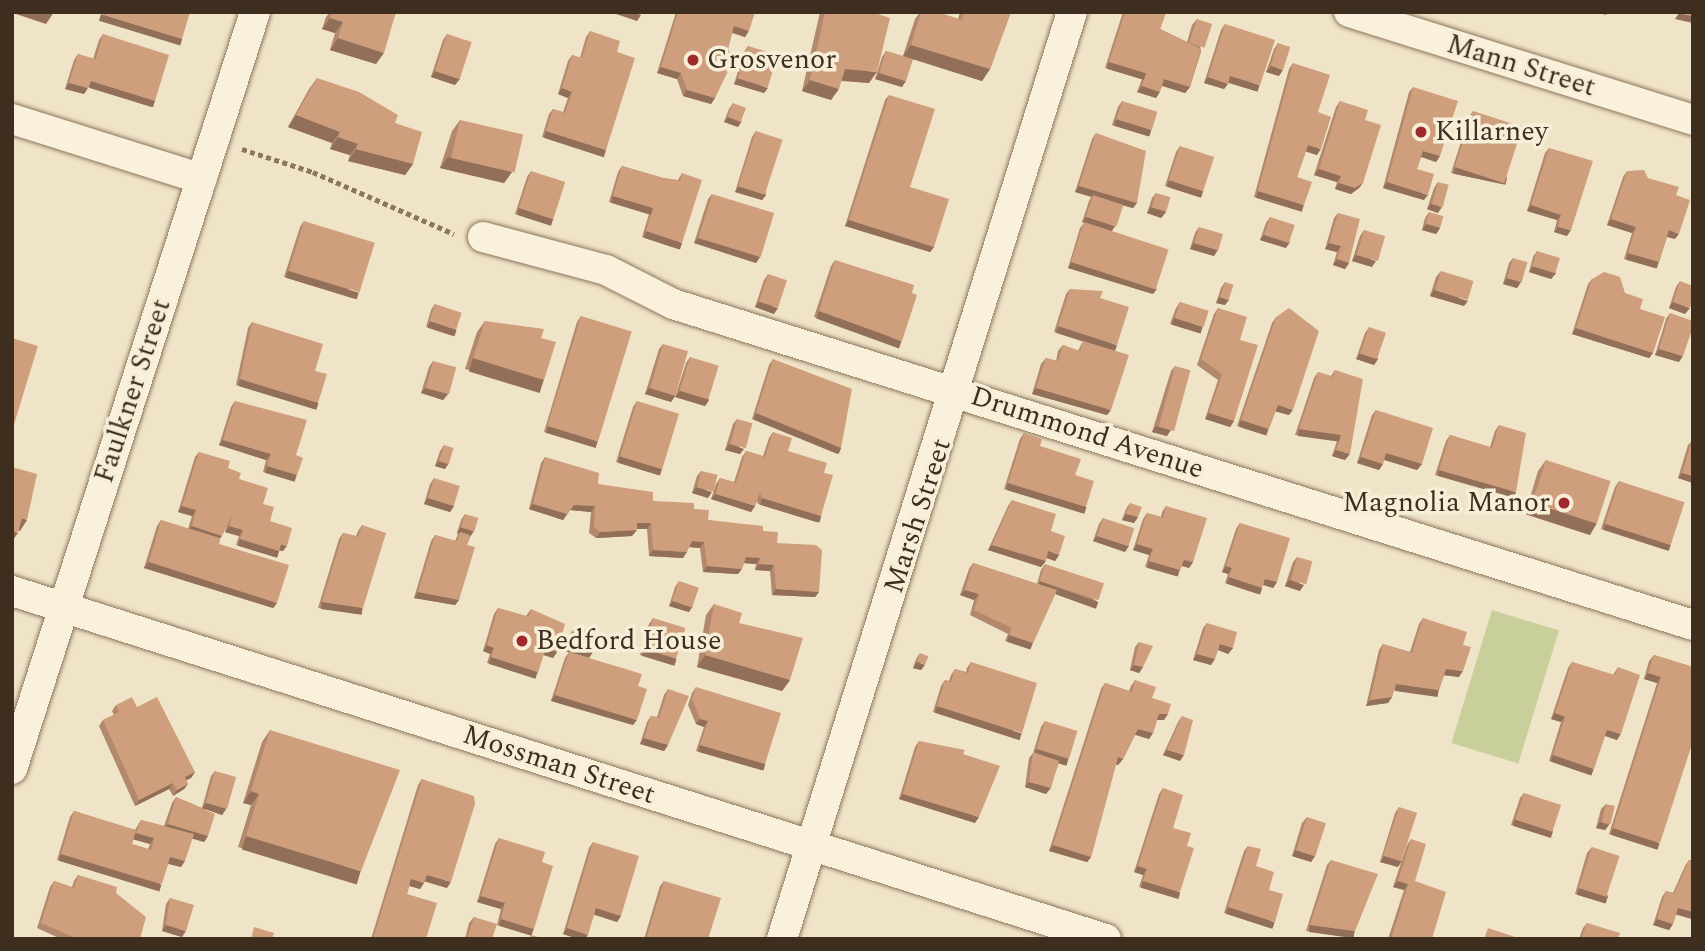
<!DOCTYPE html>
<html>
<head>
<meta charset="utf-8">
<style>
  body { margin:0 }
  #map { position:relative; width:1705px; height:951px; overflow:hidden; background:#f0e4c8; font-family:Spectral,serif }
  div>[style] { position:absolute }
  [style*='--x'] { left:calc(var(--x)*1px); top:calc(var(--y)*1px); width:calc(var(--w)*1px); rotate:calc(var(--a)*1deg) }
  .green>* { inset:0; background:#c9cf9b; transform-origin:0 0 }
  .path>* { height:4.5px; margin-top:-2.25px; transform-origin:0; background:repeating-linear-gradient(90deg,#8d765c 0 5px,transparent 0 8.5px) }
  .roads { filter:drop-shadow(0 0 2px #8d765c) drop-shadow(0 0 2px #8d765c) }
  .minor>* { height:30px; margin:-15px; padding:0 15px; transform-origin:15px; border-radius:15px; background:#faf1dc }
  .wall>* { inset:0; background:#b2896c }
  .shaded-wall>* { inset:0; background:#916f58; transform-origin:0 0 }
  .building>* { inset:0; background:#cf9f7d; transform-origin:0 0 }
  .dots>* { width:19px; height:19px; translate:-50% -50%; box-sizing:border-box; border:4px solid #f7eed8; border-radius:50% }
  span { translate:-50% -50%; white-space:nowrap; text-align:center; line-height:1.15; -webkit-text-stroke:7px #f7eed8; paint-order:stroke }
  .poi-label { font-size:28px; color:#3d2e20 }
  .left { translate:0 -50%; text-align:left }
  .right { translate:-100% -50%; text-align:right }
  .street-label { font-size:28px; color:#3d2e20 }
  .frame { position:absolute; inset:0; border:14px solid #3d2e20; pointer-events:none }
</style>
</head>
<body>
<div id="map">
  <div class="green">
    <div style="left:1492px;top:610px;width:70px;height:139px;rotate:17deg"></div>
  </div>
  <div class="path">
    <div style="--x:242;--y:149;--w:75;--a:17.9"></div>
    <div style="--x:313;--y:172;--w:154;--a:23.7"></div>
  </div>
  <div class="roads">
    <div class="minor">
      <div style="--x:1349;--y:12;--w:361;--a:17.4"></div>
      <div style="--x:12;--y:119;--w:199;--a:17.5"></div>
      <div style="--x:483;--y:237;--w:127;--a:15"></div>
      <div style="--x:606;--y:270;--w:75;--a:26.9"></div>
      <div style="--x:673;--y:304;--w:1069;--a:17.47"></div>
      <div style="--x:12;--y:591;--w:1148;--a:17.65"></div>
      <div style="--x:12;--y:769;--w:795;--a:-72.2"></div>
      <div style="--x:782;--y:939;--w:971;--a:-72.63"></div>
    </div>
  </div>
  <div class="wall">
    <div style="clip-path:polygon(330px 12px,396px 12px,376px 64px,330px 50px,335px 33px,322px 29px,326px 17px)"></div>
    <div style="clip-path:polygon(676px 12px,755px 12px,745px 37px,732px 33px,715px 98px,711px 104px,683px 96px,677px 79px,657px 73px)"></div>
    <div style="clip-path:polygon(820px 12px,872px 12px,869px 83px,841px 81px,831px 100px,802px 91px)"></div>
    <div style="clip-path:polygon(920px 12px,937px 12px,958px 19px,960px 12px,1011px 12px,990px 69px,982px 81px,913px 59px,902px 87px,875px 79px,882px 57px,886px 51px,903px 56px,915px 19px)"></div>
    <div style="clip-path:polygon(1123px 12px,1166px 12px,1160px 29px,1187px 42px,1192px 25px,1197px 19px,1201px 52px,1190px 87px,1185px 93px,1162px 86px,1156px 98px,1137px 92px,1142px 79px,1105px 68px)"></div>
    <div style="clip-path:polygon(1225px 24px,1256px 91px,1228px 82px,1224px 89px,1204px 83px,1221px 30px)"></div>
    <div style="clip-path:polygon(590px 31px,617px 52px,606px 150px,601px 156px,542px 137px,549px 114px,553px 109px,563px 112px,568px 98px,558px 94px,568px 61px,572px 55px,580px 58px,586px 37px)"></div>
    <div style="clip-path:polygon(103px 34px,155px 101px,151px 107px,88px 87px,84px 94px,65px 89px,74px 60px,78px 54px,93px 59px,99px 40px)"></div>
    <div style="clip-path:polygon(447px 34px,455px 85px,431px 77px,443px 40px)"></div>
    <div style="clip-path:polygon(1278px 43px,1279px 76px,1266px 72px,1274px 49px)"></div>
    <div style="clip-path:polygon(748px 46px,764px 93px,734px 84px,744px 52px)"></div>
    <div style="clip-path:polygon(1293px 63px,1318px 112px,1317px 155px,1306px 151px,1297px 177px,1300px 211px,1254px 197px,1289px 69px)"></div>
    <div style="clip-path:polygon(317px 78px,395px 123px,413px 164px,405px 175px,348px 161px,350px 155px,330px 149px,332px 143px,288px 127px,309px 89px)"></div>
    <div style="clip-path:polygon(1413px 87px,1440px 156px,1436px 162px,1421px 157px,1417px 169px,1424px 200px,1383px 188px,1409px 92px)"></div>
    <div style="clip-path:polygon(889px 95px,910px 187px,934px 247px,930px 252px,845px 226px,885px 100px)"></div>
    <div style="clip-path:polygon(1122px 101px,1147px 136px,1112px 125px,1118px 107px)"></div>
    <div style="clip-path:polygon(1340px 101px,1365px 120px,1359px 188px,1351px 194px,1335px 189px,1337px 182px,1314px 175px,1336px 107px)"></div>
    <div style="clip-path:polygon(733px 103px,738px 127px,724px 122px,729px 109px)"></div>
    <div style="clip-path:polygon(1473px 111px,1507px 178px,1503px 184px,1451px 173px,1469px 117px)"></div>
    <div style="clip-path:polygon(460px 120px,512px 172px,504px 183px,440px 168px,452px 131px)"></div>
    <div style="clip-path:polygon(756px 131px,766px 195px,762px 200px,735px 192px,752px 137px)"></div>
    <div style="clip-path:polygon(1096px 133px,1137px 203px,1133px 208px,1122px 205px,1115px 226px,1112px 231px,1153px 294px,1068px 268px,1080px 228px,1084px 223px,1082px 222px,1089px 201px,1091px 197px,1075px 192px,1092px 139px)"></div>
    <div style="clip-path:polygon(1180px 146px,1203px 191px,1199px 197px,1165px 186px,1176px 152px)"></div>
    <div style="clip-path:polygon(1549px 148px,1567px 236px,1554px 232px,1557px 220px,1527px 211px,1545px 153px)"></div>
    <div style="clip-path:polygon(622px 166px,663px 178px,678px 180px,682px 173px,678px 249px,642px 237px,649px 214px,609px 202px,618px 172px)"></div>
    <div style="clip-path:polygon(531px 171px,549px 225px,515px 214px,527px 177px)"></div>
    <div style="clip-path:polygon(1627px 171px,1648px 178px,1676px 195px,1675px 239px,1667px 237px,1659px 262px,1655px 268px,1624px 259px,1632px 233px,1607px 225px,1623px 177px)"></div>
    <div style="clip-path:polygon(1438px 182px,1438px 213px,1427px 209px,1434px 188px)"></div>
    <div style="clip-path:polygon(1156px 193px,1166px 212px,1161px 218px,1147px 213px,1152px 198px)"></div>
    <div style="clip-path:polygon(712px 194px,760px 257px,756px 263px,694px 243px,708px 199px)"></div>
    <div style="clip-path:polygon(1429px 212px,1440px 228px,1436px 234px,1422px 230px,1425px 218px)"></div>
    <div style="clip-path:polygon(1338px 213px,1349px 263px,1345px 269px,1333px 265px,1337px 252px,1325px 249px,1334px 218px)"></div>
    <div style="clip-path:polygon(1270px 217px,1286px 248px,1260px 240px,1266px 223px)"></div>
    <div style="clip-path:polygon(304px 221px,355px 299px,284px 277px,300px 227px)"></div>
    <div style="clip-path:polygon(1199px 227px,1214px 256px,1190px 249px,1195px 233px)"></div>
    <div style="clip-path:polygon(1364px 230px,1372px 267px,1352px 261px,1360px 236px)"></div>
    <div style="clip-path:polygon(1537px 251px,1556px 273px,1551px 279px,1529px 272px,1533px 257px)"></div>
    <div style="clip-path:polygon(1513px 258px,1521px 282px,1517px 288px,1503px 284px,1509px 263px)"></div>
    <div style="clip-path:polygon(835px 260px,898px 347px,814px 317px,831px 266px)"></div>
    <div style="clip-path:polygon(1441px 271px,1464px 306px,1430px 296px,1436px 277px)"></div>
    <div style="clip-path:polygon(768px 274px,774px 314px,755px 307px,764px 280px)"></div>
    <div style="clip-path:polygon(1592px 279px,1625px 293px,1640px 309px,1653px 353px,1649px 358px,1572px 334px,1588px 284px)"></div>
    <div style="clip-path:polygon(1680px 281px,1685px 314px,1669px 308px,1676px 287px)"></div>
    <div style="clip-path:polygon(1225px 282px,1225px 305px,1216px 303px,1221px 288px)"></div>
    <div style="clip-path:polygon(1070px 289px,1100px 298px,1114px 350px,1107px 415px,1032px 394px,1041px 364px,1046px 358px,1056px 361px,1058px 351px,1063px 345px,1078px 351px,1083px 341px,1054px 332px,1066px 294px)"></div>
    <div style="clip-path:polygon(1180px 302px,1199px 333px,1170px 324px,1176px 308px)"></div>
    <div style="clip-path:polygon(435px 304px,453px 336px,426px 327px,431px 310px)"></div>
    <div style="clip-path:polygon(1218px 308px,1240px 340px,1234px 421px,1230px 427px,1205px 419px,1218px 380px,1197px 365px,1214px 314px)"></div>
    <div style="clip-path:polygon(1670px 313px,1679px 362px,1655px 355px,1666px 319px)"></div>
    <div style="clip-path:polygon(581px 316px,594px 447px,544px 432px,577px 322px)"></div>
    <div style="clip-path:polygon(1276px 317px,1289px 415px,1275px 411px,1265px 435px,1237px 426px,1272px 323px)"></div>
    <div style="clip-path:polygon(485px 321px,541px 338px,544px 380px,536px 391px,465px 369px,477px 332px)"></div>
    <div style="clip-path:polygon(252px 322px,315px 371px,318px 403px,314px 409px,236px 385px,248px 328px)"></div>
    <div style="clip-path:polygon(1369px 327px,1378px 359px,1374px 365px,1356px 359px,1365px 333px)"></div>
    <div style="clip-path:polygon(663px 344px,675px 396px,671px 402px,645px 394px,659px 349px)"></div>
    <div style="clip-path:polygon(690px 357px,709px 400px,705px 406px,675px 397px,686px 363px)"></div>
    <div style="clip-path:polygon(773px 359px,841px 448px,837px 454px,752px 419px,769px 365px)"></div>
    <div style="clip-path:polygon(433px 361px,448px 394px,443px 400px,421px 393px,429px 367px)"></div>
    <div style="clip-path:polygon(1175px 366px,1167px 436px,1152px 432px,1171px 371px)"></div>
    <div style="clip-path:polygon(1335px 370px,1345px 460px,1332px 456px,1337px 441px,1295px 435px,1314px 378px,1318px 372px,1331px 376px)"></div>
    <div style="clip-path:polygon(235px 401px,297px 475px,293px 481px,263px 472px,266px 460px,219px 445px,231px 407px)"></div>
    <div style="clip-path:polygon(637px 401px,658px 475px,616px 462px,633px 407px)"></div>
    <div style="clip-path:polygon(1376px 410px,1422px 464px,1417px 470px,1384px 460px,1379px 470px,1357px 463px,1372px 415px)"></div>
    <div style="clip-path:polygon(737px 419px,740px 454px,725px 450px,733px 424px)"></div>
    <div style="clip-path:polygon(1499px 425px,1512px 497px,1435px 475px,1446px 441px,1450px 435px,1490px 447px,1495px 431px)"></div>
    <div style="clip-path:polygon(773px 432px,788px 451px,824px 473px,821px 516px,816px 522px,758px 504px,757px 501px,755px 506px,751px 512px,711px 499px,716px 484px,720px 478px,734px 482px,742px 457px,746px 451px,763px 456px,769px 438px)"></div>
    <div style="clip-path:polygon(1024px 433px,1075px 475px,1086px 507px,1082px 513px,1004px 489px,1020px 439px)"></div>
    <div style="clip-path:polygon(1693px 440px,1693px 483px,1678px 478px,1688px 445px)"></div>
    <div style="clip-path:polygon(444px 445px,445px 469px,435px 466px,440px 451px)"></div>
    <div style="clip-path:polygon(199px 452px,228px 468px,239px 479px,263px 504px,283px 551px,279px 550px,275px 557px,236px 545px,239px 536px,225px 532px,227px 526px,220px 538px,219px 544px,277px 603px,273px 608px,144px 568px,157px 526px,161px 520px,188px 529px,192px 516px,178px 512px,195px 457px)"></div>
    <div style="clip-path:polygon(545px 457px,598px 484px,653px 501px,694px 509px,708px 520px,763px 531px,777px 543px,819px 592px,815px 597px,772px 595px,770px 571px,755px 570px,756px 564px,744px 563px,738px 574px,703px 572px,700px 548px,689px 547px,683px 558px,649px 556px,647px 529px,637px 529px,632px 536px,596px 538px,589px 533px,591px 512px,570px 510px,563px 520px,529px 509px,541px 463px)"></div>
    <div style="clip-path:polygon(1546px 460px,1590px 535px,1525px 514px,1538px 471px)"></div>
    <div style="clip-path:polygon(701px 471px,708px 498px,692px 493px,697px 476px)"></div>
    <div style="clip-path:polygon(434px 478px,454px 506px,450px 512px,424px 504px,430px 484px)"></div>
    <div style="clip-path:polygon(1619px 481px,1671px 545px,1667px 550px,1601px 529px,1615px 487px)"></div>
    <div style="clip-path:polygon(1012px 500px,1059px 555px,1055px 561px,1047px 558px,1041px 567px,988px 550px,1008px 506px)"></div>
    <div style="clip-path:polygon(1130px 503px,1138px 517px,1134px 523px,1122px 520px,1126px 509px)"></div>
    <div style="clip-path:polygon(1166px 506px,1193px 562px,1189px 568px,1182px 566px,1176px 576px,1145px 567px,1149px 555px,1133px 550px,1143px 519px,1147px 513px,1161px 517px,1162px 512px)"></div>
    <div style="clip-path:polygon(465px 514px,470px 537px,467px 545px,459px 600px,455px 605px,414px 598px,431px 541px,435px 535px,455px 541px,458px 534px,457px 533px,461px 520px)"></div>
    <div style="clip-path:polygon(1103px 518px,1125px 552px,1093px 541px,1099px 524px)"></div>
    <div style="clip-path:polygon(1240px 523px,1277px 582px,1273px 588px,1263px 585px,1258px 594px,1225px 583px,1228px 574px,1222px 572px,1236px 529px)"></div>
    <div style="clip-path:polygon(362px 525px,359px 614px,318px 608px,339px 539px,343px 533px,356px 536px,358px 531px)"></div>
    <div style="clip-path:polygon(1297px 557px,1300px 591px,1285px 586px,1293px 562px)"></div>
    <div style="clip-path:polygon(973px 563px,1037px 584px,1041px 570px,1045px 564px,1098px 602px,1094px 608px,1055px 594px,1033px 643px,1029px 649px,1005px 641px,1008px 634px,970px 615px,974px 600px,960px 595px,969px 569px)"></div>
    <div style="clip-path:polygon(679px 581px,689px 612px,669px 606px,675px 587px)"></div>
    <div style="clip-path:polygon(714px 604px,739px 623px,790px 680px,782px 691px,697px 667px,706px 615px)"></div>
    <div style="clip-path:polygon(498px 608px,526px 616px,531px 609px,557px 652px,553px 658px,543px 655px,538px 672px,534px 678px,487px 663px,490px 654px,483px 651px,494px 614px)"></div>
    <div style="clip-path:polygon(653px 618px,676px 659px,672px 665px,640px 655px,649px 624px)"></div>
    <div style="clip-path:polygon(1423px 618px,1463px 645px,1459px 677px,1444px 675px,1439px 690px,1435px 696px,1394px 690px,1392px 697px,1388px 703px,1366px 706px,1379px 650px,1383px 644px,1410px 652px,1419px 624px)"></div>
    <div style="clip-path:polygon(1207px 623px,1233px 648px,1228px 654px,1218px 650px,1211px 665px,1193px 660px,1203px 628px)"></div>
    <div style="clip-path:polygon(575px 627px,593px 652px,565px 651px,571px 633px)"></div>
    <div style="clip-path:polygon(1139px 642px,1143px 667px,1139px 673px,1130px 670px,1135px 647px)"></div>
    <div style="clip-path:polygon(569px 652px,638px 686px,633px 725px,551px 701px,565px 658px)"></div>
    <div style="clip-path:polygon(920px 653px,921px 670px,913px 668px,916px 659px)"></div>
    <div style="clip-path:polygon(1654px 655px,1693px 667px,1656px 849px,1609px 834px,1657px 683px,1644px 679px,1649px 661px)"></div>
    <div style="clip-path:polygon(971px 662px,1018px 739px,933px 712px,941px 686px,945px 680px,949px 681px,951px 675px,955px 669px,966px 672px,967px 668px)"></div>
    <div style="clip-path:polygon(1572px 662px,1613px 675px,1618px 667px,1617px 740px,1605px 736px,1590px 775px,1549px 761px,1561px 722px,1551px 719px,1568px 668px)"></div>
    <div style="clip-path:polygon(1135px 680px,1152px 698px,1164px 720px,1157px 720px,1153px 733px,1149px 739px,1135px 735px,1123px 759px,1118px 765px,1116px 764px,1091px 857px,1087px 862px,1049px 851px,1101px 689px,1105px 683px,1129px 691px,1131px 686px)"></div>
    <div style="clip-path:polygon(696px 687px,765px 764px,761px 770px,696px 751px,704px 727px,696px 724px,688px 705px,692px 693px)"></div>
    <div style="clip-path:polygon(668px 689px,668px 745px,664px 751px,640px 744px,647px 722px,651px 716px,657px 717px,664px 695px)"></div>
    <div style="clip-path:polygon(116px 705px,137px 707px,195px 772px,191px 778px,186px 780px,188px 784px,184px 789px,173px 796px,169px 789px,135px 806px,99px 726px,103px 720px,114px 715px,112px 711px)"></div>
    <div style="clip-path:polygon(1182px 716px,1180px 761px,1163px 755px,1178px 722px)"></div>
    <div style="clip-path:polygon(1045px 721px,1068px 759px,1064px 765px,1059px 763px,1046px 794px,1025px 787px,1029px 758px,1033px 753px,1041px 727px)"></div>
    <div style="clip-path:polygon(270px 730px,353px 882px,238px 847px,251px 805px,243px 803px,262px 742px)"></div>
    <div style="clip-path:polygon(919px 741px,963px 754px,975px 823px,899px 799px,915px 747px)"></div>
    <div style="clip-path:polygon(evenodd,215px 771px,226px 809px,222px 815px,205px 809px,208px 836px,204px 842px,192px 838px,181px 867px,168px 864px,158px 890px,57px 860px,70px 817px,74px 811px,135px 830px,141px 820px,164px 826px,172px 803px,176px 797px,202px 808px,211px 776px,215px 771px,133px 839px,150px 844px,148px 849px,132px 844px,133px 839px)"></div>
    <div style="clip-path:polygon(422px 779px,447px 888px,425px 881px,420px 889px,409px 886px,407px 894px,426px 939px,371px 939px,418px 785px)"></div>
    <div style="clip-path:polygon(1163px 788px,1173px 828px,1187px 846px,1176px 898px,1139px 887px,1143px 875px,1134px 872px,1159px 794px)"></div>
    <div style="clip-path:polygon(1524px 793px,1549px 837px,1511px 825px,1520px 798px)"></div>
    <div style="clip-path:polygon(1606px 804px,1609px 825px,1605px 830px,1596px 828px,1601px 809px)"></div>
    <div style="clip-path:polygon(1399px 807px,1398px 867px,1380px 862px,1395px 813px)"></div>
    <div style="clip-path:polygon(1307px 817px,1315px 856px,1311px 862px,1292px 856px,1302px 823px)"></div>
    <div style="clip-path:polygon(499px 838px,534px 929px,530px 935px,497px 925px,501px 909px,477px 902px,495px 844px)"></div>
    <div style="clip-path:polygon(1411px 839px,1415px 881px,1432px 939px,1388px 939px,1404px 890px,1393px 887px,1407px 845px)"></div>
    <div style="clip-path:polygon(593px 842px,621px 916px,617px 922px,594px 914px,585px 939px,578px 939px,563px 934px,589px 848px)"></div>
    <div style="clip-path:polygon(1248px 846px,1256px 866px,1269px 890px,1271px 928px,1224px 913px,1244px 851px)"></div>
    <div style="clip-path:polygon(1592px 847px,1608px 897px,1604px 903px,1575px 894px,1587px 853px)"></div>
    <div style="clip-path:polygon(1331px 860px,1355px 931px,1351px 937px,1306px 931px,1327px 865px)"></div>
    <div style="clip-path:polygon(1689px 860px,1693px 861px,1693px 917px,1692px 919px,1676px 914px,1673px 924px,1669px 930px,1653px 925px,1662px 897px,1666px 891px,1673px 893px,1685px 866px)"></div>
    <div style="clip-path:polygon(78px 875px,116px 893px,140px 939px,61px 939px,37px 928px,50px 887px,54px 881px,72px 887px,74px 881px)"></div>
    <div style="clip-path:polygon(664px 881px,708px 939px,644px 939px,660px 886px)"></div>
    <div style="clip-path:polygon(170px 898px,182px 937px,162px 931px,166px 904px)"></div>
    <div style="clip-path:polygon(474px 917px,492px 939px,465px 939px,469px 923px)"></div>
    <div style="clip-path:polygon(1587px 923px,1618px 939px,1579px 939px,1583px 928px)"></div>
  </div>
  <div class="shaded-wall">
    <div style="clip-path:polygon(13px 12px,54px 12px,46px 24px,13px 13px)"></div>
    <div style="clip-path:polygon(610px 12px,632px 12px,641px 15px,637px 21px)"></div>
    <div style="clip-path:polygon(1596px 12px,1608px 12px,1606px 15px)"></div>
    <div style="clip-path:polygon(1679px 13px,1693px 16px,1693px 23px,1675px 19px)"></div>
    <div style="left:101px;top:14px;width:85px;height:7px;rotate:17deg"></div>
    <div style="clip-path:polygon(330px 18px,343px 22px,335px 33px,322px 29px)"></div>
    <div style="clip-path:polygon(734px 26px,749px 31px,745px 37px,730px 32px)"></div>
    <div style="clip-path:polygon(338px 38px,384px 53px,376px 64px,330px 50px)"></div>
    <div style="clip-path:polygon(911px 45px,990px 69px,982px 81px,903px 56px)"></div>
    <div style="left:1109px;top:62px;width:39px;height:7px;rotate:17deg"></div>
    <div style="clip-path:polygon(1271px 66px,1283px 70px,1279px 76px,1266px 72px)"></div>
    <div style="clip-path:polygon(661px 67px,681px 73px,677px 79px,657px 73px)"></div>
    <div style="clip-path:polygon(845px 69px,877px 72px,869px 83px,837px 80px)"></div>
    <div style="clip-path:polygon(435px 71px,460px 79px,455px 85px,431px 77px)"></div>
    <div style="clip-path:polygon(879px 73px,906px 81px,902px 87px,875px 79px)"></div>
    <div style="left:1230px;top:76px;width:31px;height:7px;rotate:17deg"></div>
    <div style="clip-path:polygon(1208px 77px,1228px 84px,1224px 89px,1204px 83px)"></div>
    <div style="clip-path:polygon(738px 78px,768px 88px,764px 93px,734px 84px)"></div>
    <div style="clip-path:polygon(1164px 79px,1190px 87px,1185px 93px,1160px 85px)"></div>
    <div style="clip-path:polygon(810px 80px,839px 89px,831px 100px,802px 91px)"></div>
    <div style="left:91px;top:81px;width:67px;height:7px;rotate:17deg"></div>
    <div style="clip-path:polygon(69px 83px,88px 88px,84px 94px,65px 89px)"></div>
    <div style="clip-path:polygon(1142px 86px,1160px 92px,1156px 98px,1137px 92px)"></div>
    <div style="clip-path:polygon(562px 88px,572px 92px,568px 98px,558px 94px)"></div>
    <div style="clip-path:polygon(687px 90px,715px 98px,711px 104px,683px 96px)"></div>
    <div style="clip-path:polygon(296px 115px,340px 132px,332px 143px,288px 127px)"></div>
    <div style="clip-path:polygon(728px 117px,742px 121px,738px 127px,724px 122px)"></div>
    <div style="left:1116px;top:119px;width:37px;height:7px;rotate:17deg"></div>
    <div style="left:546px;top:131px;width:63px;height:7px;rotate:18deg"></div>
    <div style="clip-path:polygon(338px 137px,358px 144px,350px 155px,330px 149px)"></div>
    <div style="clip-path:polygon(1308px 145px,1321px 149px,1317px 155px,1304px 151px)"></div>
    <div style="clip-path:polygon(356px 149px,413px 164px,405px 175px,348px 161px)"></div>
    <div style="clip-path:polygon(1423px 151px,1440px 156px,1436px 162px,1419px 156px)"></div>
    <div style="clip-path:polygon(448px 157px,512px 172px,504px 183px,440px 168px)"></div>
    <div style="left:1455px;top:167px;width:53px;height:7px;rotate:12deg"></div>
    <div style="clip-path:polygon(1319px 169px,1341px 176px,1337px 182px,1314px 175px)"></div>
    <div style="left:1169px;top:180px;width:36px;height:7px;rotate:18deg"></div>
    <div style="clip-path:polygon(1387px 182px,1428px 195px,1424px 200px,1383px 188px)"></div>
    <div style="clip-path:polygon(1339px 183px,1363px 183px,1359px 188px,1351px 194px,1335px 189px)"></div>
    <div style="clip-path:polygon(739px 186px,766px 195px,762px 200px,735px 192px)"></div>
    <div style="clip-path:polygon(1079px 186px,1137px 203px,1133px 208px,1075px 192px)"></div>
    <div style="left:1258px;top:191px;width:48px;height:7px;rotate:17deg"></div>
    <div style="left:613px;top:196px;width:42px;height:7px;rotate:17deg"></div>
    <div style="clip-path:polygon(1431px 204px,1442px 207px,1438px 213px,1427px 209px)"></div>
    <div style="clip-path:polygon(1531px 205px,1561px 215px,1557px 220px,1527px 211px)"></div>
    <div style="clip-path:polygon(1151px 207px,1166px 212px,1161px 218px,1147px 213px)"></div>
    <div style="left:519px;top:208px;width:36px;height:7px;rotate:18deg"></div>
    <div style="clip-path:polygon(1086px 217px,1115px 226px,1111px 232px,1082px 222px)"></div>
    <div style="clip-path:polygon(1611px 219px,1636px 227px,1632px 233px,1607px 225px)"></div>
    <div style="clip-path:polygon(849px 220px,934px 247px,930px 252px,845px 226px)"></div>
    <div style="clip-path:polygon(1426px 224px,1440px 228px,1436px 234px,1422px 230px)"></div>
    <div style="clip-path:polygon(1558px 227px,1571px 230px,1567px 236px,1554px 232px)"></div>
    <div style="clip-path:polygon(1669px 230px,1679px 234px,1675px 239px,1665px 236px)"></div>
    <div style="left:646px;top:231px;width:38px;height:7px;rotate:18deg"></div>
    <div style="clip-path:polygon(1264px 235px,1290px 242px,1286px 248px,1260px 240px)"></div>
    <div style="clip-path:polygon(698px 238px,760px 257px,756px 263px,694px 243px)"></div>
    <div style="clip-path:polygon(1194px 243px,1218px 250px,1214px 256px,1190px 249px)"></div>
    <div style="clip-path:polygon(1329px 243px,1341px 246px,1337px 252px,1325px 249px)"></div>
    <div style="left:1628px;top:253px;width:32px;height:7px;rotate:16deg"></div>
    <div style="clip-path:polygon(1356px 255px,1376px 261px,1372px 267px,1352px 261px)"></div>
    <div style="clip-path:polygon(1337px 259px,1349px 263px,1345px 269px,1333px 265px)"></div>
    <div style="clip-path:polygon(1072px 262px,1157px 289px,1153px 294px,1068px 268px)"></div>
    <div style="clip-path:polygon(1533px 266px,1556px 273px,1551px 279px,1529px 272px)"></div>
    <div style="left:288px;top:271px;width:74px;height:7px;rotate:17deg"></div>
    <div style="clip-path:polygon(1507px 278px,1521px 282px,1517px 288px,1503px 284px)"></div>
    <div style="clip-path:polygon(1434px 290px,1468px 301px,1464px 306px,1430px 296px)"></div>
    <div style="clip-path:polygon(1220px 297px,1229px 300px,1225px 305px,1216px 303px)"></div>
    <div style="clip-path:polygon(759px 302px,778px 308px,774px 314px,755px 307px)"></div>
    <div style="clip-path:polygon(1673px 302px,1690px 308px,1685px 314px,1669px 308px)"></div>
    <div style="left:819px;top:311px;width:88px;height:8px;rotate:20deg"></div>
    <div style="left:1174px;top:318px;width:30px;height:7px;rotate:17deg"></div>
    <div style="left:430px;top:321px;width:28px;height:7px;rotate:18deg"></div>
    <div style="left:1058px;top:326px;width:62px;height:7px;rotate:18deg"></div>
    <div style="clip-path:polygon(1576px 328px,1653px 353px,1649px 358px,1572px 334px)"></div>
    <div style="clip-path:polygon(1659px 349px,1683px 356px,1679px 362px,1655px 355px)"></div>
    <div style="clip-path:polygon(1360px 354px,1378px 359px,1374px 365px,1356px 359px)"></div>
    <div style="left:473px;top:358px;width:74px;height:14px;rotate:17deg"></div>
    <div style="left:240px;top:379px;width:82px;height:7px;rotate:17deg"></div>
    <div style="clip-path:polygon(425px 388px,448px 394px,443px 400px,421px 393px)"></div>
    <div style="clip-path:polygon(649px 388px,675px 396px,671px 402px,645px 394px)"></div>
    <div style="clip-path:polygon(1036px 388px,1111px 410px,1107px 415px,1032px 394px)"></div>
    <div style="clip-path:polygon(680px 391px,709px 400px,705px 406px,675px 397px)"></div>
    <div style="clip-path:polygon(1278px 405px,1293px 410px,1289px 415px,1274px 411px)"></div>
    <div style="left:756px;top:413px;width:92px;height:7px;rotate:22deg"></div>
    <div style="clip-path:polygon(1209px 413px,1234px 421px,1230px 427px,1205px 419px)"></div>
    <div style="left:1241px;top:420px;width:29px;height:7px;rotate:18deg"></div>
    <div style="left:548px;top:426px;width:52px;height:7px;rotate:17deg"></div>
    <div style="clip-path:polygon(1156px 426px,1171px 430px,1167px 436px,1152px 432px)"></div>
    <div style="left:1299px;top:429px;width:42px;height:7px;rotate:8deg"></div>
    <div style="clip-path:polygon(223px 440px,271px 454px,266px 460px,219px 445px)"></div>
    <div style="clip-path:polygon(729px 444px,744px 449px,740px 454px,725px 450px)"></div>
    <div style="clip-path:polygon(1336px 450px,1350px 454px,1345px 460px,1332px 456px)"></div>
    <div style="clip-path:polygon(1386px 453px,1422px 464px,1417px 470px,1382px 459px)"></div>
    <div style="left:620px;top:456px;width:44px;height:7px;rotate:17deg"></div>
    <div style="clip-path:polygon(1361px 457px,1383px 464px,1379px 470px,1357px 463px)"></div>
    <div style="clip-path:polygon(439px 461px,449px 463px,445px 469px,435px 466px)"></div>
    <div style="left:267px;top:466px;width:31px;height:7px;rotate:17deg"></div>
    <div style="left:1439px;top:470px;width:80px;height:6px;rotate:16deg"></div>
    <div style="clip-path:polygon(1682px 473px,1693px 476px,1693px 483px,1678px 478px)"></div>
    <div style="left:1008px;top:483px;width:82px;height:7px;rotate:17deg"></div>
    <div style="clip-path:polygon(696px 487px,712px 492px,708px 498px,692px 493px)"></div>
    <div style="clip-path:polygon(716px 494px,755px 506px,751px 512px,711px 499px)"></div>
    <div style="clip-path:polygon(428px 498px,454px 506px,450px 512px,424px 504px)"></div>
    <div style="left:762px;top:498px;width:62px;height:7px;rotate:17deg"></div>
    <div style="clip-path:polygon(1533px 503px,1597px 523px,1590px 535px,1525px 514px)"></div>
    <div style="clip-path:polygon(533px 504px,574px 505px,595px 506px,591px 512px,570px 510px,563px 520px,529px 509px)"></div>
    <div style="clip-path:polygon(182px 506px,196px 510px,192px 516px,178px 512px)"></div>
    <div style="clip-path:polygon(1126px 514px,1138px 517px,1134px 523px,1122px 520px)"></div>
    <div style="clip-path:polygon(22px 518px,27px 520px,20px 531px,14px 529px)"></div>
    <div style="clip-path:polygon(637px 523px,651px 523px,647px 529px,633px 529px)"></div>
    <div style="left:1605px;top:524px;width:69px;height:6px;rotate:18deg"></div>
    <div style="clip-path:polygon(192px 526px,222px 536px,218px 541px,187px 532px)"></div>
    <div style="clip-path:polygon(229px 526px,243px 530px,239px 536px,225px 532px)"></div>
    <div style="clip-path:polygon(461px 527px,474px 531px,470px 537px,457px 533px)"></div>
    <div style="clip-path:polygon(637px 530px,632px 536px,596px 538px,600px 532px)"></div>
    <div style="clip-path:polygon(12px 531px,18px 533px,12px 541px)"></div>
    <div style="clip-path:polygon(1097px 536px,1129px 546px,1125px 552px,1093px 541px)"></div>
    <div style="left:240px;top:539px;width:41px;height:7px;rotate:17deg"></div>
    <div style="clip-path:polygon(692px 541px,704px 542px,700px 548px,688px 547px)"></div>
    <div style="clip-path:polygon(281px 544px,287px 546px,283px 551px,277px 550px)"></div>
    <div style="clip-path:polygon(1137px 544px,1153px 549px,1149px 555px,1133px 550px)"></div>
    <div style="clip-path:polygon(992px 545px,1046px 561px,1041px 567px,988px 550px)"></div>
    <div style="clip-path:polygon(653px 550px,687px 552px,683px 558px,649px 556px)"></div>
    <div style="clip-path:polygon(1048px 551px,1059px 555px,1055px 561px,1044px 557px)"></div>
    <div style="clip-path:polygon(746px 557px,760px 558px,756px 564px,742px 563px)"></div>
    <div style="clip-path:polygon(1184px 560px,1193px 562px,1189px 568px,1180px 565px)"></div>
    <div style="left:1149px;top:561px;width:32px;height:7px;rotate:16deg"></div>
    <div style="clip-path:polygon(149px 562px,277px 603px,273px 608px,144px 568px)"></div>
    <div style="clip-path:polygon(759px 564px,774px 565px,770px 571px,755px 570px)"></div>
    <div style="clip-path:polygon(707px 566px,742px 569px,738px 574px,703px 572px)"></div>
    <div style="clip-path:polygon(1226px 566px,1232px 568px,1228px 574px,1222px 572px)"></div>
    <div style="left:1229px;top:577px;width:35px;height:7px;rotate:18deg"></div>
    <div style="clip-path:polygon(1265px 579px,1277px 582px,1273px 588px,1261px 584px)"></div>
    <div style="clip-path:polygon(1289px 580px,1304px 585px,1300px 591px,1285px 586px)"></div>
    <div style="left:1040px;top:581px;width:62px;height:7px;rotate:20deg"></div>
    <div style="clip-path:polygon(776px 589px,819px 592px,815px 597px,772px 595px)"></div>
    <div style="clip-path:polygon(965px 590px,979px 594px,974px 600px,960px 595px)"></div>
    <div style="clip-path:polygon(418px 592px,459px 600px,455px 605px,414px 598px)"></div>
    <div style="clip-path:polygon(673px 601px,693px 606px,689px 612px,669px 606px)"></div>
    <div style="left:322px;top:602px;width:41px;height:7px;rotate:8deg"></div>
    <div style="left:1009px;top:635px;width:25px;height:7px;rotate:18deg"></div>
    <div style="clip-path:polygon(1220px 644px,1233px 648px,1228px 654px,1216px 649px)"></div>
    <div style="clip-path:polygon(487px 645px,494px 648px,490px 654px,483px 651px)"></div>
    <div style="clip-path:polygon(569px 645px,593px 652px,589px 658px,565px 651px)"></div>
    <div style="clip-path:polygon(546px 648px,557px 652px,553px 658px,541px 654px)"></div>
    <div style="left:644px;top:649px;width:34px;height:7px;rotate:17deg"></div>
    <div style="clip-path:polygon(1197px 654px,1215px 659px,1211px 665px,1193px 660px)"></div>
    <div style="clip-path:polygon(705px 655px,790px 680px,782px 691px,697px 667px)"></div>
    <div style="left:491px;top:657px;width:49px;height:7px;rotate:18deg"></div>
    <div style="clip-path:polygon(917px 662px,925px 665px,921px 670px,913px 668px)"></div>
    <div style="clip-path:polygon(1134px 665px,1143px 667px,1139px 673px,1130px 670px)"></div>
    <div style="clip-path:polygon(1446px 669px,1463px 671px,1459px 677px,1442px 675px)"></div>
    <div style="clip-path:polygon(1648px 673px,1661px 677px,1657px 683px,1644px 679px)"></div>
    <div style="left:1396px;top:684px;width:43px;height:7px;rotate:8deg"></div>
    <div style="clip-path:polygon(555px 695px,637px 720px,633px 725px,551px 701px)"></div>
    <div style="clip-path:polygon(1392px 697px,1388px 703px,1366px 706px,1370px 700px)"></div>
    <div style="left:937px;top:706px;width:89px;height:7px;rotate:18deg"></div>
    <div style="clip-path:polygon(1555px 713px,1565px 717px,1561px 722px,1551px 719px)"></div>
    <div style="clip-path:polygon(1159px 714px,1168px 714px,1164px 720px,1155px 720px)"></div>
    <div style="clip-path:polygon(700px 719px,708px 721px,704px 727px,696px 724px)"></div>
    <div style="clip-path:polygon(1138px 729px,1153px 733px,1149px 739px,1134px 734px)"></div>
    <div style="clip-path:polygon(1607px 730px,1621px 734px,1617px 740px,1603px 735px)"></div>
    <div style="clip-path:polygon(644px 738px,668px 745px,664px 751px,640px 744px)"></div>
    <div style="left:700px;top:745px;width:68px;height:7px;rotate:16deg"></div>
    <div style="left:1036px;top:749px;width:34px;height:7px;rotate:17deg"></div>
    <div style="clip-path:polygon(1167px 750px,1184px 755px,1180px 761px,1163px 755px)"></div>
    <div style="left:1553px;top:755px;width:43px;height:7px;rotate:19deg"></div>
    <div style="clip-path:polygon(1118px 757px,1123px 759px,1118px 765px,1113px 763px)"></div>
    <div style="clip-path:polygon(195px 772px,191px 778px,181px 783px,185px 777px)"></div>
    <div style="clip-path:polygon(1029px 782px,1051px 788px,1046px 794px,1025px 787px)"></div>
    <div style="clip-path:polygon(173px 783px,169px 789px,135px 806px,139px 800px)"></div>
    <div style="clip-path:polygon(188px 784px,184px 789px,173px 796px,177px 790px)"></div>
    <div style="clip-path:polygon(251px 791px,259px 794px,251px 805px,243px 803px)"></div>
    <div style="clip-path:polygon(903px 794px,979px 817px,975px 823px,899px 799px)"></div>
    <div style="clip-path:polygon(206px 803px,226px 809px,222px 815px,202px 808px)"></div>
    <div style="left:1515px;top:819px;width:40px;height:7px;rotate:18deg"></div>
    <div style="clip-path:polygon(1600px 822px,1609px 825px,1605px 830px,1596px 828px)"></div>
    <div style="clip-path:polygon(168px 824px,208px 836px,204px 842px,163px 830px)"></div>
    <div style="left:1613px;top:828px;width:49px;height:7px;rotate:18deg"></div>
    <div style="clip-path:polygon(136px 833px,154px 838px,150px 844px,132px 839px)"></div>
    <div style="left:246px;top:836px;width:120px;height:14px;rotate:17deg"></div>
    <div style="clip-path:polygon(1053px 845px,1091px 857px,1087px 862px,1049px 851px)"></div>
    <div style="clip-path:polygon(1296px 850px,1315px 856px,1311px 862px,1292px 856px)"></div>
    <div style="left:61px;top:854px;width:105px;height:7px;rotate:17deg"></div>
    <div style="clip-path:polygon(1384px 856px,1402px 861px,1398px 867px,1380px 862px)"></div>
    <div style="clip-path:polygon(170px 857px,185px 861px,181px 867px,166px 863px)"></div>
    <div style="clip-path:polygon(1138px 866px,1147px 869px,1143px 875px,1134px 872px)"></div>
    <div style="clip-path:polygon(427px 875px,451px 882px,447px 888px,423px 881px)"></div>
    <div style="clip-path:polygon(411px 879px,424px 883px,420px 889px,407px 885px)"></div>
    <div style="left:1143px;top:881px;width:39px;height:7px;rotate:17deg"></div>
    <div style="clip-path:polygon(1398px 881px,1408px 884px,1404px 890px,1393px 887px)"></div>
    <div style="left:1579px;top:888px;width:30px;height:7px;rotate:17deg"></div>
    <div style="clip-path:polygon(481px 896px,505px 903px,501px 909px,477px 902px)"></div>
    <div style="left:1228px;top:907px;width:49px;height:7px;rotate:18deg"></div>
    <div style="clip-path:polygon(596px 908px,621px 916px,617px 922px,592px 914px)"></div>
    <div style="clip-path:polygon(1678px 908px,1693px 912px,1692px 919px,1674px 914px)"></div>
    <div style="left:501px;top:919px;width:34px;height:7px;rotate:17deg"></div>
    <div style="clip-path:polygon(1657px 919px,1673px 924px,1669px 930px,1653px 925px)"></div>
    <div style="clip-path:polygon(166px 925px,186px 931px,182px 937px,162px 931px)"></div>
    <div style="left:1310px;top:925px;width:45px;height:7px;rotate:8deg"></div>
    <div style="clip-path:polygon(567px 928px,588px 935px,585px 939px,578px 939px,563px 934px)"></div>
  </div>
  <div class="building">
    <div style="clip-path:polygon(102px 12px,190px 12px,182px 39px,101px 14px)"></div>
    <div style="clip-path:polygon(332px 12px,396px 12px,384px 53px,338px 38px,343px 22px,330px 18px)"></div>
    <div style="clip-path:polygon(678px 12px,755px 12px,749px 31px,734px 26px,728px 46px,732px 63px,715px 98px,687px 90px,681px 73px,661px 67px)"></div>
    <div style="clip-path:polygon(825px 12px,872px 12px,890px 18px,877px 72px,845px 69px,839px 89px,810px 80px)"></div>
    <div style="clip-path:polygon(921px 12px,937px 12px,962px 20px,964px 12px,1011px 12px,990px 69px,911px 45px)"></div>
    <div style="clip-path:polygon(1125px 12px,1166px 12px,1160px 29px,1201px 49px,1190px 87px,1164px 79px,1160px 92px,1142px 86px,1146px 73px,1109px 62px)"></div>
    <div style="clip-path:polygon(1679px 12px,1693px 12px,1693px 16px,1679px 13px)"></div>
    <div style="left:1197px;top:19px;width:16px;height:25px;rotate:18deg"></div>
    <div style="clip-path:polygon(1225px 24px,1275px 40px,1260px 85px,1230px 76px,1228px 84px,1208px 77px)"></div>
    <div style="clip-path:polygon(590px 31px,620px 41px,617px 52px,635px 58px,606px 150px,546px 131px,553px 109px,565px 113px,572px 92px,562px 88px,572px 55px,582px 58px)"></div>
    <div style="clip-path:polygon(103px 34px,169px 55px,155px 101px,91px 81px,88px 88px,69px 83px,78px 54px,96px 59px)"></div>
    <div style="left:447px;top:34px;width:26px;height:39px;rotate:18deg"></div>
    <div style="left:1278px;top:43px;width:13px;height:24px;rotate:18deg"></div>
    <div style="left:748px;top:46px;width:31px;height:34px;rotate:17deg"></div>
    <div style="left:886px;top:51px;width:28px;height:23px;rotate:17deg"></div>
    <div style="clip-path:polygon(1293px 63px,1330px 75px,1318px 112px,1331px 117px,1321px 149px,1308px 145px,1297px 177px,1312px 182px,1304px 205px,1258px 191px)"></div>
    <div style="clip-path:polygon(317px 78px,359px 92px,398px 115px,395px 123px,422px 132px,413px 164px,356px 149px,358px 144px,338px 137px,340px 132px,296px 115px)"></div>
    <div style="clip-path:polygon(1413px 87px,1458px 101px,1440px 156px,1423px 151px,1417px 169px,1434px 174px,1428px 195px,1387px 182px)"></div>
    <div style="clip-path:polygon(889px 95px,935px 109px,910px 187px,949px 199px,934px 247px,849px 220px)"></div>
    <div style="left:1122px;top:101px;width:37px;height:19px;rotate:17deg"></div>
    <div style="clip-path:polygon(1340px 101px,1368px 110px,1365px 120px,1381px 125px,1363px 183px,1355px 188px,1339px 183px,1341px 176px,1319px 169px)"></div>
    <div style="left:733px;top:103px;width:14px;height:15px;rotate:21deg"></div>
    <div style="left:1473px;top:111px;width:52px;height:59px;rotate:18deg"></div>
    <div style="left:460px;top:120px;width:65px;height:39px;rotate:13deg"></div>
    <div style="left:756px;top:131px;width:28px;height:58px;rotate:18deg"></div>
    <div style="clip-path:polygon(1096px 133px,1146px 151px,1137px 203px,1079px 186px)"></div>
    <div style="left:1180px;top:146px;width:36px;height:36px;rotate:18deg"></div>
    <div style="clip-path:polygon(1549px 148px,1593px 161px,1571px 230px,1558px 227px,1561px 215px,1531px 205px)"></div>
    <div style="clip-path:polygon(622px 166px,663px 178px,680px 181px,682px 173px,702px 180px,682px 243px,646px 231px,653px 208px,613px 196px)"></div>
    <div style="clip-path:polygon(1644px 170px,1648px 178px,1679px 187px,1676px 195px,1690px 200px,1679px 234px,1669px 230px,1659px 262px,1628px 253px,1636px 227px,1611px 219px,1627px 171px)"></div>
    <div style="left:531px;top:171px;width:36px;height:39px;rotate:18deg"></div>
    <div style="left:1438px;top:182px;width:11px;height:23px;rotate:15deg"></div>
    <div style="left:1156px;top:193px;width:15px;height:15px;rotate:16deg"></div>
    <div style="left:712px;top:194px;width:65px;height:46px;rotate:17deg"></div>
    <div style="left:1093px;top:195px;width:32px;height:23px;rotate:18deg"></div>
    <div style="left:1429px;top:212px;width:15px;height:12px;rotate:16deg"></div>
    <div style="clip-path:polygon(1338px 213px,1360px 219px,1349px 263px,1337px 259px,1341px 246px,1329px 243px)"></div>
    <div style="left:1270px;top:217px;width:26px;height:19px;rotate:18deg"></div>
    <div style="left:304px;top:221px;width:74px;height:52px;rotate:17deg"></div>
    <div style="left:1084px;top:222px;width:89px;height:42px;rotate:18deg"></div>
    <div style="left:1199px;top:227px;width:25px;height:17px;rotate:16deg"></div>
    <div style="left:1364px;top:230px;width:22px;height:26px;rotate:16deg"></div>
    <div style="left:1537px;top:251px;width:24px;height:16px;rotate:17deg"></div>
    <div style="left:1513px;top:258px;width:15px;height:21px;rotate:16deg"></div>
    <div style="clip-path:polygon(835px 260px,914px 285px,912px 293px,917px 295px,902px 341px,819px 311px)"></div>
    <div style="left:1441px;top:271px;width:34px;height:20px;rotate:17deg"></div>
    <div style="clip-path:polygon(1604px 272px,1620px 277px,1625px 293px,1643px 299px,1640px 309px,1665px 317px,1653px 353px,1576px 328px,1592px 279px)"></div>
    <div style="left:768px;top:274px;width:20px;height:29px;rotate:18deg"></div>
    <div style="clip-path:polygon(1680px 281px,1693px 286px,1693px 298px,1690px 308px,1673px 302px)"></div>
    <div style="left:1225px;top:282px;width:9px;height:16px;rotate:18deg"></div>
    <div style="clip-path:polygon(1070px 289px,1103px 291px,1100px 298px,1129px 307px,1117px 345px,1058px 326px)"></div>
    <div style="left:1180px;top:302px;width:30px;height:17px;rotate:17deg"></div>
    <div style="left:435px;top:304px;width:28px;height:18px;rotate:18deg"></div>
    <div style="clip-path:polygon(1218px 308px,1247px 317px,1240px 340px,1258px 345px,1234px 421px,1209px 413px,1222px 374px,1201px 359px)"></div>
    <div style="clip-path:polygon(1289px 308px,1319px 331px,1293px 410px,1278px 405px,1269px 429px,1241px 420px,1276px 317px)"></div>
    <div style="clip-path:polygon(1670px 313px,1693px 321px,1693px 327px,1683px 356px,1659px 349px)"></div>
    <div style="left:581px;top:316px;width:53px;height:115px;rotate:17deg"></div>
    <div style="clip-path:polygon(485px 321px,544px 329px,541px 338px,556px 342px,544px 380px,473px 358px)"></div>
    <div style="clip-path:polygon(252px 322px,323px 344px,315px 371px,327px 374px,318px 403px,240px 379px)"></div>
    <div style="left:1369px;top:327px;width:18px;height:28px;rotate:19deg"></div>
    <div style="clip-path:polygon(12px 338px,38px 346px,12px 431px)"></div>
    <div style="clip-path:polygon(1083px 341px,1129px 355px,1111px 410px,1036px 388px,1046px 358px,1058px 361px,1063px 345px,1080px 351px)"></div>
    <div style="left:663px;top:344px;width:26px;height:46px;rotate:16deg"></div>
    <div style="left:690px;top:357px;width:30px;height:35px;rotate:17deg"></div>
    <div style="clip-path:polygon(773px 359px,852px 389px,841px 448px,756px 413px)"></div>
    <div style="left:433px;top:361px;width:24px;height:28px;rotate:15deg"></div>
    <div style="left:1175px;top:366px;width:16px;height:63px;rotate:15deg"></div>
    <div style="clip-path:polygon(1335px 370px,1363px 379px,1350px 454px,1336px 450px,1341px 435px,1299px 429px,1318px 372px,1333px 377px)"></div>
    <div style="clip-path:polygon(235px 401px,307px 420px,296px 455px,303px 458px,297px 475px,267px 466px,271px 454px,223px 440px)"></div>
    <div style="left:637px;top:401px;width:44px;height:58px;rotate:17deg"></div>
    <div style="clip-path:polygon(1376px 410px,1433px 428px,1422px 464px,1386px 453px,1383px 464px,1361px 457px)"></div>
    <div style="left:737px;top:419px;width:16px;height:26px;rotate:15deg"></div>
    <div style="clip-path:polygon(1499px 425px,1526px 433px,1516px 492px,1439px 470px,1450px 435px,1492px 448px)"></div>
    <div style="clip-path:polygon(773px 432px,792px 438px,788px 451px,827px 463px,824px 473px,833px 475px,821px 516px,762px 498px,760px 492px,755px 506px,716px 494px,720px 478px,736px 483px,746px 451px,765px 457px)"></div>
    <div style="clip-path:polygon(1024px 433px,1042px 439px,1040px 446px,1081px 459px,1075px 475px,1094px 481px,1086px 507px,1008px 483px)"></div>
    <div style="clip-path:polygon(1692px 440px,1693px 440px,1693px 476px,1682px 473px)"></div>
    <div style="left:444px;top:445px;width:10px;height:17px;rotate:17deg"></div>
    <div style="clip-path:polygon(199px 452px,230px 461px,228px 468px,241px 473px,239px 479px,268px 488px,263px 504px,274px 507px,270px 521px,292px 528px,287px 546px,281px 544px,279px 551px,240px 539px,243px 530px,229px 526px,233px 513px,222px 536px,192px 526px,196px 510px,182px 506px)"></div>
    <div style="clip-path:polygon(545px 457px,599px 473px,598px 484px,653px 492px,653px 501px,694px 503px,694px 509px,709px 510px,708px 520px,763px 526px,763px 531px,778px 532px,777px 543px,816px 545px,822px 550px,819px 592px,776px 589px,774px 565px,759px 564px,760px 558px,746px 557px,742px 569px,707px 566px,704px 542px,692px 541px,687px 552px,653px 550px,651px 523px,637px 523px,637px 530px,600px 532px,594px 527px,595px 506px,574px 505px,567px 514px,533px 504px)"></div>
    <div style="left:1546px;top:460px;width:68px;height:45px;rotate:18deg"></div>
    <div style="clip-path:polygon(12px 467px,37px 474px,27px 520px,22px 518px,18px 533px,12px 531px)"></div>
    <div style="left:701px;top:471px;width:17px;height:17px;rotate:13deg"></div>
    <div style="left:434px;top:478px;width:27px;height:21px;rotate:17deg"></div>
    <div style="left:1619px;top:481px;width:69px;height:45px;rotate:18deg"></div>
    <div style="clip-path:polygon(1012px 500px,1056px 514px,1051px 531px,1065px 536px,1059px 555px,1048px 551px,1046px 561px,992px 545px)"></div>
    <div style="clip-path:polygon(1130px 503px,1142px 507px,1138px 517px,1126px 514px)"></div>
    <div style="clip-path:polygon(1166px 506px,1207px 518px,1193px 562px,1184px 560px,1180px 570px,1149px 561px,1153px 549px,1137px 544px,1147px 513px,1163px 518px)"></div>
    <div style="left:465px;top:514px;width:14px;height:14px;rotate:17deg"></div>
    <div style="left:1103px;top:518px;width:33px;height:19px;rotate:18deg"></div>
    <div style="clip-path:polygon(161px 520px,220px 538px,219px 544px,289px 565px,277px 603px,149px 562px)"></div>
    <div style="clip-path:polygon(1240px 523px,1290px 538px,1277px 582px,1265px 579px,1262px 588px,1229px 577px,1232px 568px,1226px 566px)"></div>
    <div style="clip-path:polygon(362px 525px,386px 533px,363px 608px,322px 602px,343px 533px,358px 537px)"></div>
    <div style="clip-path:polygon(460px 532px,470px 535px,467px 545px,475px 547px,459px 600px,418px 592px,435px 535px,457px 541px)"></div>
    <div style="left:1297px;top:557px;width:16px;height:24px;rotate:15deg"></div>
    <div style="clip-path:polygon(973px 563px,1057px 590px,1033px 643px,1009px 635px,1012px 628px,974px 610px,979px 594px,965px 590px)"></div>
    <div style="left:1045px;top:564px;width:62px;height:18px;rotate:18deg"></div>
    <div style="left:679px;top:581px;width:21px;height:21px;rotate:19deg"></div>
    <div style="clip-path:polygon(714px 604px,742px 613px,739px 623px,803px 638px,790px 680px,705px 655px)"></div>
    <div style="clip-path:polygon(498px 608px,529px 617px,531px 609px,565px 624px,557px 652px,546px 648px,538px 672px,491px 657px,494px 648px,487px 645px)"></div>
    <div style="left:653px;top:618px;width:34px;height:32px;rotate:17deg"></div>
    <div style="clip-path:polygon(1423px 618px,1467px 632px,1463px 645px,1471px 647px,1463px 671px,1446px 669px,1439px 690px,1396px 684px,1392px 697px,1370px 700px,1383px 644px,1412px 653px)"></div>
    <div style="clip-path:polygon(1207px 623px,1237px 632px,1233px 648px,1220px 644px,1215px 659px,1197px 654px)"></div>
    <div style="left:575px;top:627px;width:25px;height:19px;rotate:16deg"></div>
    <div style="clip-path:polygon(1139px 642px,1153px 646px,1143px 667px,1134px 665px)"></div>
    <div style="clip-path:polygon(569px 652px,642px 674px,638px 686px,647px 689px,637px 720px,555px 695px)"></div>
    <div style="left:920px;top:653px;width:9px;height:9px;rotate:21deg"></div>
    <div style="clip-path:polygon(1654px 655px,1693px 667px,1693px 741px,1660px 843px,1613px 828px,1661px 677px,1648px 673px)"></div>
    <div style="clip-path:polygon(971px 662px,1037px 683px,1022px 733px,937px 706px,945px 680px,951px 682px,955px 669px,968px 673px)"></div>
    <div style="clip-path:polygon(1572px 662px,1615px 675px,1618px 667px,1640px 675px,1621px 734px,1607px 730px,1594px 769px,1553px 755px,1565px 717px,1555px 713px)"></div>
    <div style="clip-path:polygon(1135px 680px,1156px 687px,1152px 698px,1171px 704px,1168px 714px,1159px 714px,1153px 733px,1138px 729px,1123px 759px,1118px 757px,1091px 857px,1053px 845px,1105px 683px,1132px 692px)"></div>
    <div style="clip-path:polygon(696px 687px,781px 713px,765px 764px,700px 745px,708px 721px,700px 719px,692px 699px)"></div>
    <div style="clip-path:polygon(668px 689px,689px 696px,668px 745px,644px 738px,651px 716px,659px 718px)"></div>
    <div style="clip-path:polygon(132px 697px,137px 707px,157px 697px,195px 772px,185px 777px,188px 784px,177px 790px,173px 783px,139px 800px,103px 720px,119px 712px,116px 705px)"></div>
    <div style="clip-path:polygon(1182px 716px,1193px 720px,1184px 755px,1167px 750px)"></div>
    <div style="left:1045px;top:721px;width:34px;height:29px;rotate:17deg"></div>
    <div style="clip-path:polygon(270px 730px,400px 770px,361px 871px,246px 836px,259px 794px,251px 791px)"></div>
    <div style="clip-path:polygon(919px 741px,965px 750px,963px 754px,1000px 766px,979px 817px,903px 794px)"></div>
    <div style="clip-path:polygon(1033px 752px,1059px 761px,1051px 788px,1029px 782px)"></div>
    <div style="left:215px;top:771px;width:22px;height:33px;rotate:16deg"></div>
    <div style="clip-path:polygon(422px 779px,474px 796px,475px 804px,451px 882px,427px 875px,424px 883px,411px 879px,407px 894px,437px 903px,426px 939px,373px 939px)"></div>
    <div style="clip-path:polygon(1163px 788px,1183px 795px,1173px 828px,1191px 833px,1187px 846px,1194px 848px,1180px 892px,1143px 881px,1147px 869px,1138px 866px)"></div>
    <div style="left:1524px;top:793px;width:39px;height:28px;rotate:18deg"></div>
    <div style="clip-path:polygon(176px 797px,215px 814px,208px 836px,168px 824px)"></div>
    <div style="left:1606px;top:804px;width:9px;height:19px;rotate:13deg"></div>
    <div style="left:1399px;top:807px;width:19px;height:51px;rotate:18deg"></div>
    <div style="clip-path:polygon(74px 811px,136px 830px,132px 844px,151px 850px,154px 838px,136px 833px,141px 820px,194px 834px,185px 861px,170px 857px,162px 884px,61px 854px)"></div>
    <div style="left:1307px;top:817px;width:20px;height:35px;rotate:18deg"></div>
    <div style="clip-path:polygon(499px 838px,545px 852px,542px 862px,553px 866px,534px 929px,501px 919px,505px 903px,481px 896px)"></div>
    <div style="clip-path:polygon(1411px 839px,1426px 844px,1415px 881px,1446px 892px,1432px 939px,1391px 939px,1408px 884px,1398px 881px)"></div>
    <div style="clip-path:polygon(593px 842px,639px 856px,621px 916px,596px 908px,588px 935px,567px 928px)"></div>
    <div style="clip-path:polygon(1248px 846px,1261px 849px,1256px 866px,1274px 872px,1269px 890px,1283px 894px,1275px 922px,1228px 907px)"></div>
    <div style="left:1592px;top:847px;width:29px;height:43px;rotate:18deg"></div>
    <div style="clip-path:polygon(1331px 860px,1378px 874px,1355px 931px,1310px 925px)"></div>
    <div style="clip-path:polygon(1689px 860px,1693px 861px,1693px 912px,1678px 908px,1673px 924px,1657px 919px,1666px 891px,1674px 894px)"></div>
    <div style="clip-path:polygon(78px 875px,117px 887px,116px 893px,146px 917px,140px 939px,97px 939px,91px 937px,90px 939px,78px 939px,41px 923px,54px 881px,74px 888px)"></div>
    <div style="clip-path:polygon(664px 881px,721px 898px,708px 939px,646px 939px)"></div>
    <div style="clip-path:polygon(170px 898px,194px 905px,186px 931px,166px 925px)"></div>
    <div style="clip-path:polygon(474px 917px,497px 924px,492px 939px,467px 939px)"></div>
    <div style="clip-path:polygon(1587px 923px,1620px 933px,1618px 939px,1581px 939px)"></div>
    <div style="clip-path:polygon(254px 927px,274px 933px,272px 939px,251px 939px)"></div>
    <div style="clip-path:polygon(1488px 928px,1521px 939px,1484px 939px)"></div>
    <div style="clip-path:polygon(531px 935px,545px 939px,529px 939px)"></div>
  </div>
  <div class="dots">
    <div style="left:693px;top:60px;background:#9e2a2b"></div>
    <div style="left:1421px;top:132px;background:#9e2a2b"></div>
    <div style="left:1564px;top:503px;background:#9e2a2b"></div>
    <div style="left:522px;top:641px;background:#9e2a2b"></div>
  </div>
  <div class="poi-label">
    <span class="left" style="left:707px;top:60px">Grosvenor</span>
    <span class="left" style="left:1435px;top:132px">Killarney</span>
    <span class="right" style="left:1550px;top:503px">Magnolia Manor</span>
    <span class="left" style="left:536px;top:641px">Bedford House</span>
  </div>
  <div class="street-label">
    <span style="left:1521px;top:66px;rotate:17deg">Mann Street</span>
    <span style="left:133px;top:391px;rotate:-72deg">Faulkner Street</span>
    <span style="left:1087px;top:433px;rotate:18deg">Drummond Avenue</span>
    <span style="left:918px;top:516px;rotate:-72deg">Marsh Street</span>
    <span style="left:559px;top:765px;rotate:18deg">Mossman Street</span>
  </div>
  <div class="frame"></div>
</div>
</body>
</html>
